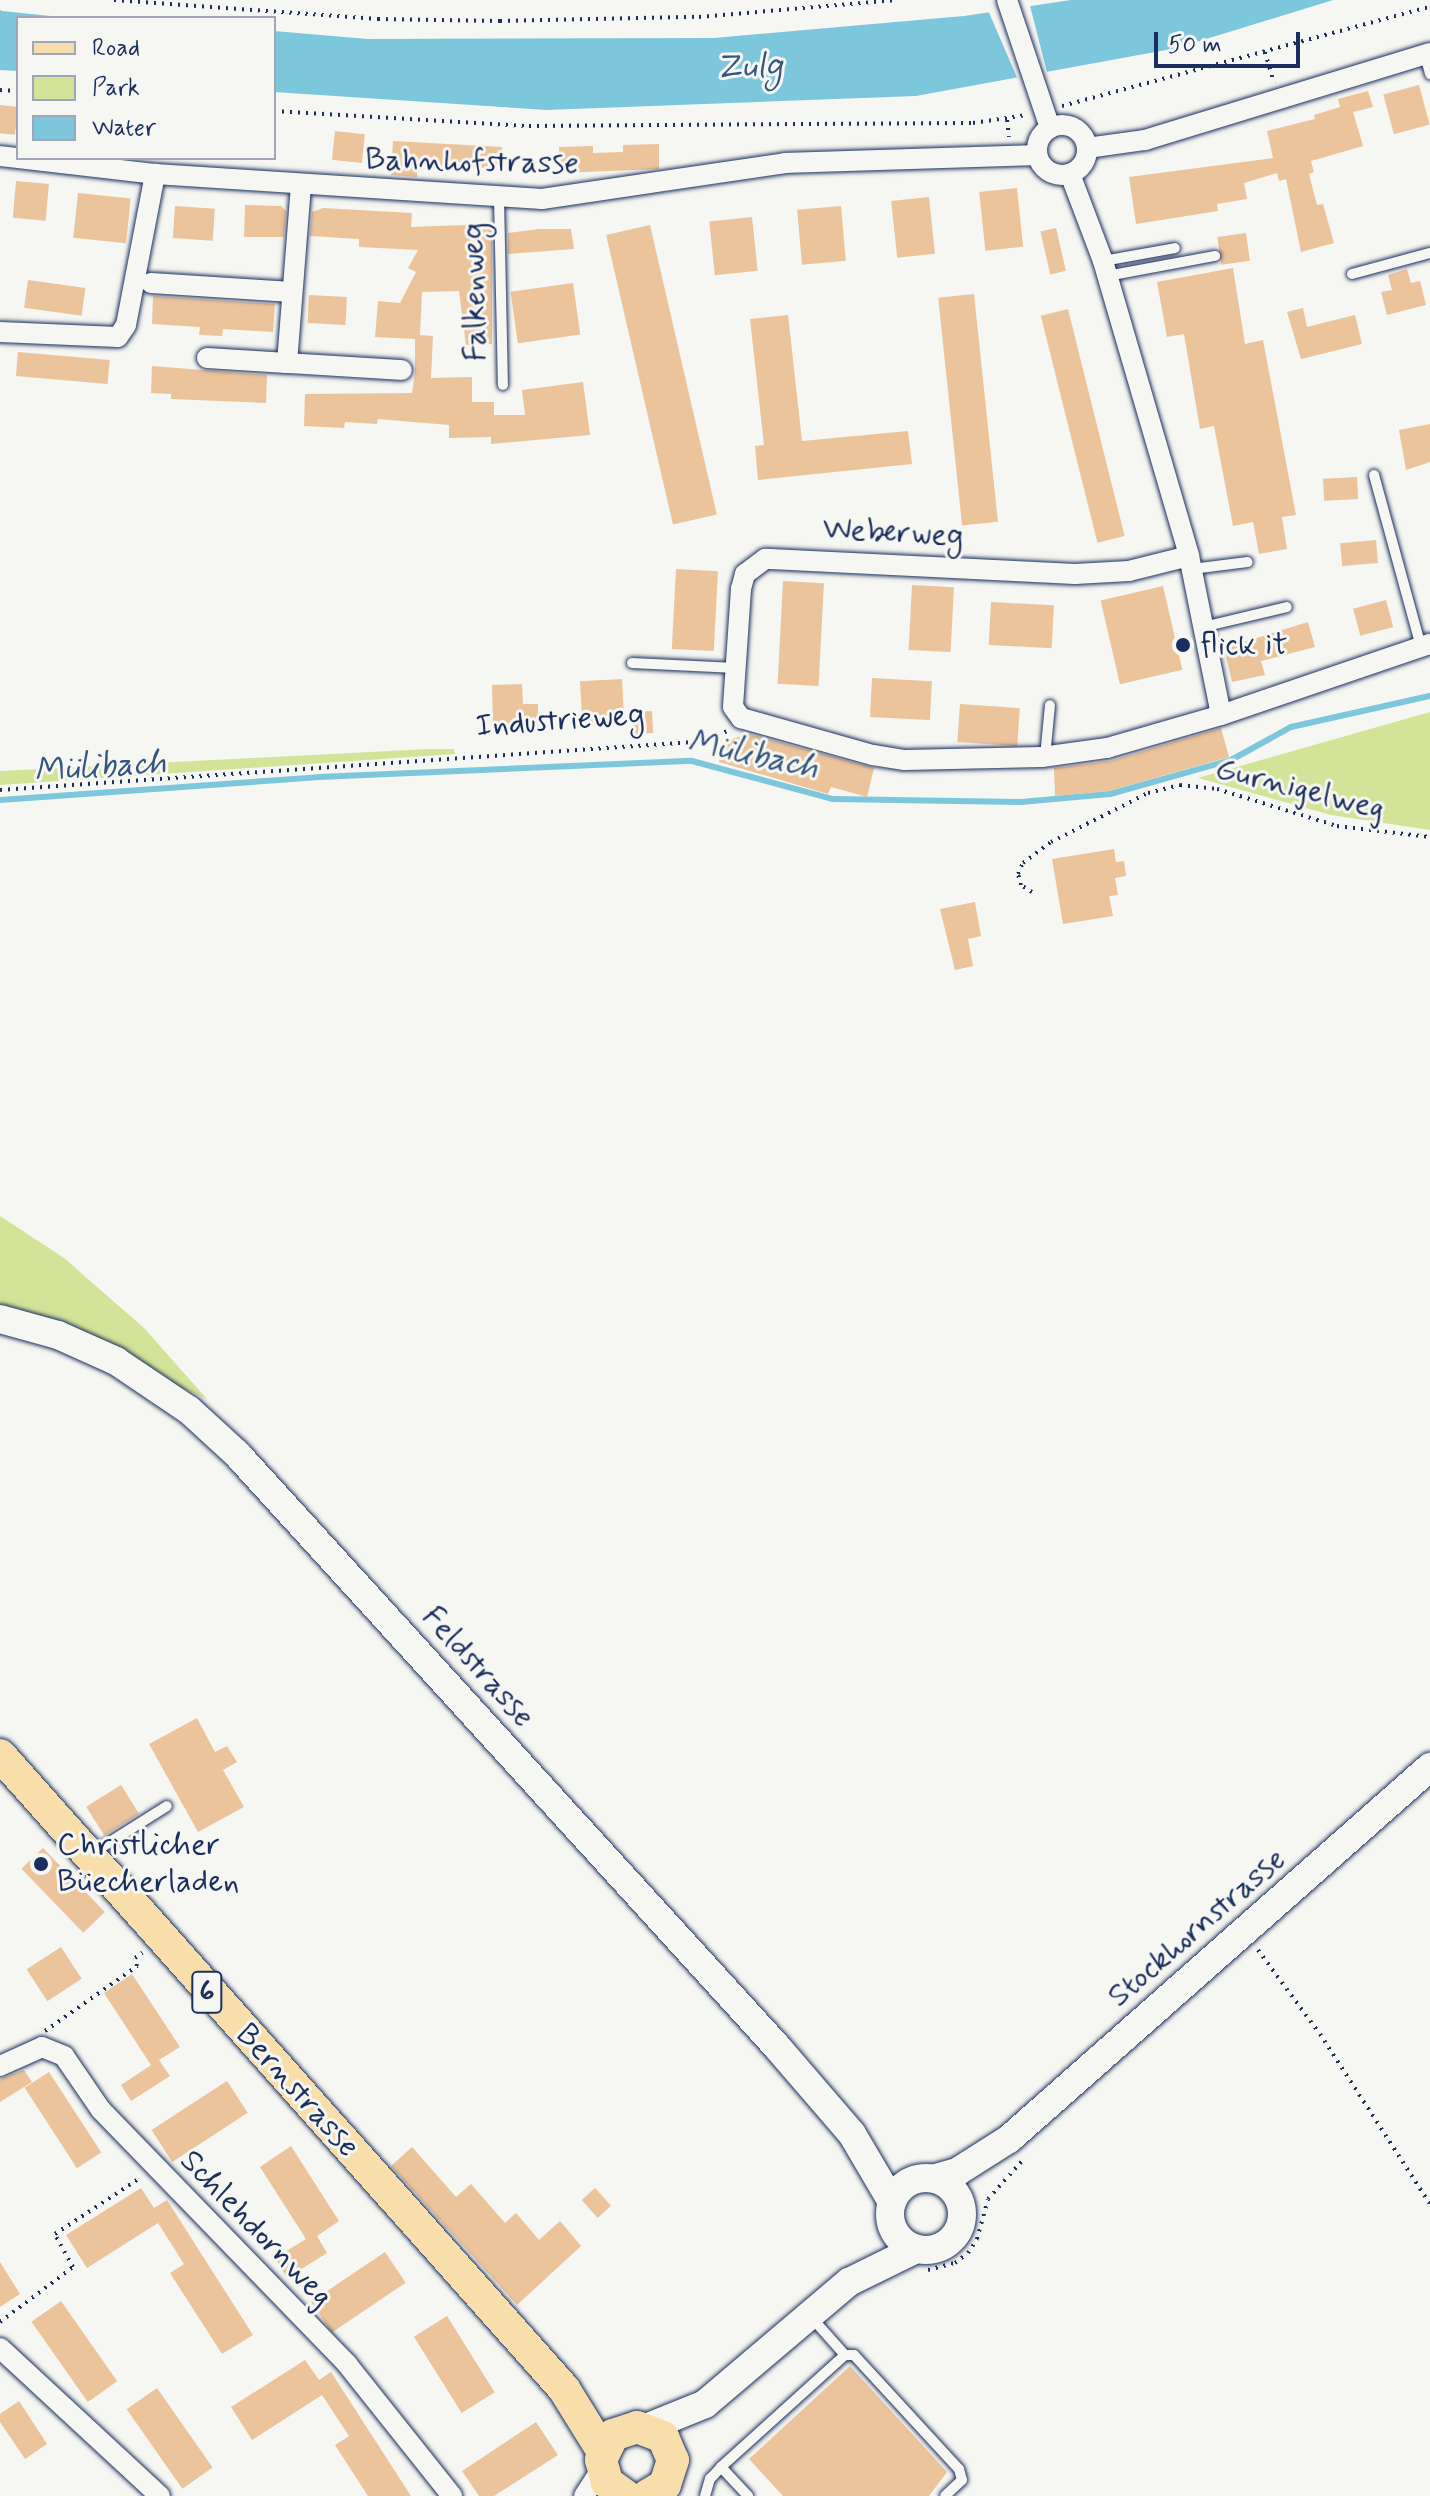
<!DOCTYPE html>
<html>
<head>
<meta charset="utf-8">
<style>
  body { margin:0 }
  #map { position:relative; width:1430px; height:2496px; overflow:hidden; background:#f6f6f2; font-family:Mynerve,sans-serif }
  div>[style] { position:absolute }
  [style*='--x'] { left:calc(var(--x)*1px); top:calc(var(--y)*1px); width:calc(var(--w)*1px); rotate:calc(var(--a)*1deg) }
  .green>* { inset:0; background:#d3e498 }
  .water>* { inset:0; background:#7dc7dd }
  .pier>* { inset:0; background:#f6f6f2 }
  .stream>* { height:6px; margin:-3px; padding:0 3px; transform-origin:3px; border-radius:3px; background:#7dc7dd }
  .building>* { inset:0; background:#ebc49b; transform-origin:0 0 }
  .path>* { height:4px; margin-top:-2px; transform-origin:0; background:repeating-linear-gradient(90deg,#1b2f5e 0 2px,transparent 0 8px) }
  .roads { filter:drop-shadow(0 0 2px #1b2f5e) drop-shadow(0 0 2px #1b2f5e) }
  .service>* { height:10px; margin:-5px; padding:0 5px; transform-origin:5px; border-radius:5px; background:#f6f6f2 }
  .minor>* { height:20px; margin:-10px; padding:0 10px; transform-origin:10px; border-radius:10px; background:#f6f6f2 }
  .minor>.ring { margin:-10px; padding:0; box-sizing:content-box; background:none; border:20px solid #f6f6f2; border-radius:50% }
  .secondary>* { height:28px; margin:-14px; padding:0 14px; transform-origin:14px; border-radius:14px; background:#f6f6f2 }
  .secondary>.ring { margin:-14px; padding:0; box-sizing:content-box; background:none; border:28px solid #f6f6f2; border-radius:50% }
  .primary>* { height:32px; margin:-16px; padding:0 16px; transform-origin:16px; border-radius:16px; background:#f8deab }
  .dots>* { width:22px; height:22px; translate:-50% -50%; box-sizing:border-box; border:4px solid #f6f6f2; border-radius:50% }
  span { translate:-50% -50%; white-space:nowrap; text-align:center; line-height:1.15; -webkit-text-stroke:6px #f6f6f2; paint-order:stroke }
  .shield-label span { padding:2px 6px; background:#f6f6f2; border:2px solid; border-radius:6px; -webkit-text-stroke-width:0 }
  .shield-label { font-size:30px; color:#1b2f5e; font-weight:700 }
  .street-label { font-size:32px; color:#1b2f5e }
  .poi-label { font-size:32px; color:#1b2f5e }
  .left { translate:0 -50%; text-align:left }
  .water-label { font-size:34px; color:#34557e; font-style:italic }
  .legend { position:absolute; left:16px; top:16px; width:260px; height:144px; box-sizing:border-box; background:#f6f6f2; border:2px solid #9ea6b7; margin:0; padding:10px 14px; list-style:none; font-size:24px; color:#1b2f5e }
  .legend li { display:flex; align-items:center; gap:16px; height:40px }
  .legend b { width:40px; border:2px solid #9ea6b7 }
  .scale { position:absolute; left:1154px; top:32px; width:146px; height:36px; box-sizing:border-box; border:4px solid #1b2f5e; border-top:0; padding-left:10px; font-size:24px; line-height:28px; white-space:nowrap; color:#1b2f5e; -webkit-text-stroke:6px #f6f6f2; paint-order:stroke }
</style>
</head>
<body>
<div id="map">
  <div class="green">
    <div style="clip-path:polygon(1430px 712px,1430px 830px,1331px 815px,1198px 778px)"></div>
    <div style="clip-path:polygon(428px 749px,454px 749px,455px 754px,0 785px,0 771px)"></div>
    <div style="clip-path:polygon(0 1216px,64px 1258px,144px 1328px,207px 1399px,0 1307px)"></div>
  </div>
  <div class="water">
    <div style="clip-path:polygon(1071px 0,1333px 0,1177px 48px,916px 96px,546px 110px,274px 92px,274px 31px,368px 39px,714px 38px,964px 16px)"></div>
    <div style="clip-path:polygon(0 10px,2px 11px,70px 18px,18px 18px,18px 71px,0 70px)"></div>
  </div>
  <div class="pier">
    <div style="clip-path:polygon(1029px 2px,1048px 76px,1019px 82px,987px 8px)"></div>
  </div>
  <div class="stream">
    <div style="--x:0;--y:800;--w:320;--a:-4.1"></div>
    <div style="--x:319;--y:777;--w:373;--a:-2.5"></div>
    <div style="--x:692;--y:761;--w:146;--a:15.1"></div>
    <div style="--x:833;--y:799;--w:188;--a:0.9"></div>
    <div style="--x:1021;--y:802;--w:89;--a:-5.1"></div>
    <div style="--x:1110;--y:794;--w:126;--a:-15.7"></div>
    <div style="--x:1231;--y:760;--w:68;--a:-28.8"></div>
    <div style="--x:1291;--y:727;--w:142;--a:-12.6"></div>
  </div>
  <div class="building">
    <div style="left:1419px;top:85px;width:41px;height:37px;rotate:75deg"></div>
    <div style="clip-path:polygon(1368px 91px,1373px 107px,1353px 112px,1363px 146px,1311px 161px,1314px 172px,1309px 174px,1317px 205px,1323px 204px,1334px 243px,1301px 252px,1286px 179px,1279px 181px,1277px 173px,1244px 183px,1247px 199px,1217px 204px,1218px 211px,1136px 224px,1129px 177px,1273px 158px,1267px 131px,1315px 119px,1314px 115px,1340px 107px,1338px 99px)"></div>
    <div style="left:0;top:105px;width:18px;height:28px;rotate:6deg"></div>
    <div style="left:335px;top:131px;width:30px;height:29px;rotate:6deg"></div>
    <div style="clip-path:polygon(393px 141px,502px 147px,502px 168px,417px 167px,417px 177px,391px 175px)"></div>
    <div style="clip-path:polygon(659px 144px,659px 169px,560px 173px,559px 147px,593px 146px,593px 153px,623px 152px,623px 145px)"></div>
    <div style="left:16px;top:181px;width:33px;height:37px;rotate:5deg"></div>
    <div style="left:1017px;top:188px;width:59px;height:38px;rotate:84deg"></div>
    <div style="left:78px;top:193px;width:53px;height:45px;rotate:6deg"></div>
    <div style="left:929px;top:197px;width:57px;height:38px;rotate:84deg"></div>
    <div style="clip-path:polygon(245px 205px,281px 206px,286px 211px,284px 237px,244px 237px)"></div>
    <div style="left:175px;top:206px;width:40px;height:32px;rotate:4deg"></div>
    <div style="left:841px;top:206px;width:55px;height:44px;rotate:85deg"></div>
    <div style="clip-path:polygon(323px 208px,412px 213px,411px 227px,492px 224px,492px 344px,466px 345px,459px 291px,422px 292px,420px 335px,433px 336px,431px 378px,472px 377px,472px 402px,494px 402px,494px 415px,525px 415px,522px 390px,583px 382px,590px 435px,491px 444px,491px 437px,449px 438px,449px 425px,378px 419px,377px 424px,345px 422px,344px 428px,304px 426px,305px 394px,412px 393px,415px 372px,415px 339px,375px 337px,378px 301px,400px 303px,416px 272px,408px 268px,418px 250px,359px 247px,359px 239px,310px 236px,312px 212px)"></div>
    <div style="left:752px;top:217px;width:54px;height:43px;rotate:84deg"></div>
    <div style="left:650px;top:225px;width:297px;height:45px;rotate:77deg"></div>
    <div style="left:1056px;top:228px;width:44px;height:16px;rotate:77deg"></div>
    <div style="clip-path:polygon(539px 229px,571px 229px,574px 249px,508px 254px,508px 233px)"></div>
    <div style="left:1246px;top:233px;width:28px;height:29px;rotate:82deg"></div>
    <div style="clip-path:polygon(1233px 268px,1245px 344px,1263px 340px,1296px 515px,1282px 517px,1287px 549px,1259px 554px,1253px 522px,1233px 526px,1214px 426px,1200px 429px,1184px 334px,1167px 337px,1157px 282px)"></div>
    <div style="clip-path:polygon(1407px 269px,1411px 283px,1420px 281px,1426px 305px,1387px 315px,1381px 292px,1392px 290px,1388px 275px)"></div>
    <div style="left:28px;top:280px;width:58px;height:28px;rotate:8deg"></div>
    <div style="left:573px;top:283px;width:52px;height:63px;rotate:82deg"></div>
    <div style="left:974px;top:294px;width:229px;height:36px;rotate:84deg"></div>
    <div style="left:309px;top:295px;width:38px;height:28px;rotate:3deg"></div>
    <div style="clip-path:polygon(153px 296px,275px 304px,273px 332px,223px 329px,222px 336px,199px 335px,200px 327px,152px 324px)"></div>
    <div style="clip-path:polygon(1303px 308px,1307px 327px,1355px 315px,1362px 344px,1301px 359px,1287px 312px)"></div>
    <div style="left:1068px;top:309px;width:234px;height:28px;rotate:76deg"></div>
    <div style="clip-path:polygon(788px 315px,802px 441px,908px 431px,912px 464px,758px 480px,755px 446px,764px 445px,750px 319px)"></div>
    <div style="left:18px;top:352px;width:92px;height:24px;rotate:5deg"></div>
    <div style="clip-path:polygon(152px 366px,267px 375px,266px 403px,171px 399px,171px 394px,151px 393px)"></div>
    <div style="clip-path:polygon(1430px 424px,1430px 462px,1406px 470px,1399px 430px)"></div>
    <div style="left:1357px;top:477px;width:22px;height:34px;rotate:87deg"></div>
    <div style="left:1376px;top:540px;width:23px;height:36px;rotate:85deg"></div>
    <div style="left:676px;top:569px;width:42px;height:80px;rotate:3deg"></div>
    <div style="left:783px;top:581px;width:41px;height:103px;rotate:3deg"></div>
    <div style="left:912px;top:585px;width:42px;height:65px;rotate:3deg"></div>
    <div style="left:1163px;top:586px;width:86px;height:64px;rotate:77deg"></div>
    <div style="left:1386px;top:600px;width:28px;height:34px;rotate:75deg"></div>
    <div style="left:991px;top:602px;width:63px;height:43px;rotate:3deg"></div>
    <div style="clip-path:polygon(1308px 622px,1315px 647px,1261px 661px,1265px 675px,1232px 682px,1224px 648px)"></div>
    <div style="left:872px;top:678px;width:60px;height:39px;rotate:3deg"></div>
    <div style="left:622px;top:679px;width:42px;height:42px;rotate:87deg"></div>
    <div style="clip-path:polygon(522px 684px,523px 704px,538px 704px,538px 731px,493px 728px,492px 685px)"></div>
    <div style="left:960px;top:704px;width:60px;height:38px;rotate:4deg"></div>
    <div style="left:652px;top:711px;width:22px;height:20px;rotate:87deg"></div>
    <div style="clip-path:polygon(1221px 728px,1229px 757px,1109px 791px,1055px 796px,1054px 768px,1110px 761px)"></div>
    <div style="clip-path:polygon(749px 734px,874px 768px,867px 797px,831px 787px,828px 794px,719px 762px,724px 741px)"></div>
    <div style="clip-path:polygon(1114px 849px,1116px 862px,1124px 861px,1126px 876px,1115px 878px,1118px 895px,1109px 896px,1113px 916px,1063px 924px,1052px 859px)"></div>
    <div style="clip-path:polygon(975px 902px,981px 936px,968px 939px,973px 966px,955px 970px,940px 909px)"></div>
    <div style="clip-path:polygon(197px 1718px,215px 1752px,227px 1746px,237px 1762px,223px 1770px,244px 1807px,198px 1832px,149px 1744px)"></div>
    <div style="left:121px;top:1785px;width:34px;height:41px;rotate:58deg"></div>
    <div style="left:43px;top:1848px;width:89px;height:30px;rotate:46deg"></div>
    <div style="left:61px;top:1947px;width:38px;height:41px;rotate:57deg"></div>
    <div style="clip-path:polygon(132px 1974px,180px 2047px,159px 2060px,170px 2076px,131px 2101px,121px 2085px,151px 2065px,104px 1993px)"></div>
    <div style="clip-path:polygon(24px 2070px,32px 2082px,0 2102px,0 2079px)"></div>
    <div style="left:49px;top:2072px;width:96px;height:29px;rotate:57deg"></div>
    <div style="left:227px;top:2081px;width:38px;height:90px;rotate:57deg"></div>
    <div style="clip-path:polygon(291px 2146px,339px 2221px,317px 2236px,327px 2253px,287px 2278px,275px 2258px,306px 2239px,260px 2167px)"></div>
    <div style="clip-path:polygon(412px 2147px,456px 2197px,471px 2184px,505px 2223px,516px 2213px,539px 2240px,560px 2221px,581px 2246px,517px 2305px,391px 2166px)"></div>
    <div style="clip-path:polygon(141px 2188px,154px 2208px,167px 2200px,253px 2335px,222px 2354px,170px 2273px,184px 2264px,158px 2223px,87px 2268px,66px 2235px)"></div>
    <div style="left:595px;top:2188px;width:24px;height:18px;rotate:48deg"></div>
    <div style="left:385px;top:2252px;width:37px;height:89px;rotate:56deg"></div>
    <div style="clip-path:polygon(0 2262px,20px 2294px,0 2307px)"></div>
    <div style="left:61px;top:2301px;width:98px;height:36px;rotate:55deg"></div>
    <div style="left:447px;top:2316px;width:90px;height:39px;rotate:58deg"></div>
    <div style="clip-path:polygon(305px 2360px,319px 2380px,331px 2372px,411px 2496px,368px 2496px,335px 2445px,349px 2436px,322px 2395px,252px 2440px,231px 2407px)"></div>
    <div style="clip-path:polygon(850px 2366px,947px 2472px,929px 2496px,783px 2496px,749px 2459px)"></div>
    <div style="left:157px;top:2388px;width:97px;height:37px;rotate:55deg"></div>
    <div style="clip-path:polygon(19px 2401px,47px 2444px,25px 2459px,0 2422px,0 2414px)"></div>
    <div style="clip-path:polygon(536px 2422px,558px 2455px,494px 2496px,479px 2496px,462px 2471px)"></div>
  </div>
  <div class="path">
    <div style="--x:114;--y:0;--w:265;--a:4.1"></div>
    <div style="--x:378;--y:19;--w:122;--a:0.9"></div>
    <div style="--x:500;--y:21;--w:199;--a:-1.2"></div>
    <div style="--x:699;--y:17;--w:198;--a:-4.9"></div>
    <div style="--x:1265;--y:52;--w:32;--a:74"></div>
    <div style="--x:0;--y:90;--w:18;--a:3"></div>
    <div style="--x:1062;--y:106;--w:381;--a:-15.1"></div>
    <div style="--x:274;--y:111;--w:255;--a:3.4"></div>
    <div style="--x:529;--y:126;--w:444;--a:-0.4"></div>
    <div style="--x:973;--y:123;--w:54;--a:-8.6"></div>
    <div style="--x:1007;--y:120;--w:17;--a:83"></div>
    <div style="--x:0;--y:790;--w:696;--a:-3.96"></div>
    <div style="--x:694;--y:742;--w:36;--a:-18"></div>
    <div style="--x:1032;--y:892;--w:13;--a:-148"></div>
    <div style="--x:1021;--y:885;--w:11;--a:-105"></div>
    <div style="--x:1018;--y:874;--w:12;--a:-66"></div>
    <div style="--x:1023;--y:863;--w:35;--a:-37"></div>
    <div style="--x:1051;--y:842;--w:109;--a:-26.8"></div>
    <div style="--x:1148;--y:793;--w:33;--a:-14"></div>
    <div style="--x:1180;--y:785;--w:37;--a:6"></div>
    <div style="--x:1217;--y:789;--w:126;--a:17.1"></div>
    <div style="--x:1337;--y:826;--w:94;--a:6.7"></div>
    <div style="--x:1258;--y:1950;--w:104;--a:53.6"></div>
    <div style="--x:1320;--y:2034;--w:202;--a:57.1"></div>
    <div style="--x:45;--y:2031;--w:113;--a:-35.2"></div>
    <div style="--x:137;--y:1966;--w:8;--a:-104"></div>
    <div style="--x:135;--y:1958;--w:9;--a:-36"></div>
    <div style="--x:928;--y:2270;--w:28;--a:-15"></div>
    <div style="--x:955;--y:2263;--w:16;--a:-38"></div>
    <div style="--x:968;--y:2253;--w:17;--a:-57"></div>
    <div style="--x:977;--y:2239;--w:41;--a:-74.6"></div>
    <div style="--x:988;--y:2199;--w:51;--a:-48.2"></div>
    <div style="--x:0;--y:2322;--w:91;--a:-37"></div>
    <div style="--x:73;--y:2267;--w:38;--a:-119"></div>
    <div style="--x:55;--y:2234;--w:102;--a:-33.4"></div>
  </div>
  <div class="roads">
    <div class="service">
      <div style="--x:1425;--y:55;--w:20;--a:75"></div>
      <div style="--x:499;--y:198;--w:187;--a:88.8"></div>
      <div style="--x:1103;--y:261;--w:73;--a:-10.2"></div>
      <div style="--x:1352;--y:274;--w:81;--a:-15.1"></div>
      <div style="--x:1107;--y:276;--w:110;--a:-10.5"></div>
      <div style="--x:1374;--y:475;--w:178;--a:74.7"></div>
      <div style="--x:1192;--y:569;--w:56;--a:-7.1"></div>
      <div style="--x:1203;--y:627;--w:86;--a:-13.4"></div>
      <div style="--x:632;--y:663;--w:104;--a:2.8"></div>
      <div style="--x:1045;--y:757;--w:52;--a:-84.5"></div>
      <div style="--x:94;--y:1852;--w:86;--a:-32.2"></div>
      <div style="--x:812;--y:2318;--w:50;--a:48.3"></div>
      <div style="--x:721;--y:2467;--w:40;--a:47"></div>
      <div style="--x:705;--y:2496;--w:18;--a:-74"></div>
      <div style="--x:710;--y:2479;--w:16;--a:-47"></div>
      <div style="--x:721;--y:2467;--w:167;--a:-42.1"></div>
      <div style="--x:845;--y:2355;--w:9;--a:0"></div>
      <div style="--x:854;--y:2355;--w:155;--a:47.4"></div>
      <div style="--x:959;--y:2469;--w:11;--a:75"></div>
      <div style="--x:962;--y:2480;--w:23;--a:137"></div>
    </div>
    <div class="minor">
      <div style="--x:1007;--y:0;--w:135;--a:71.4"></div>
      <div class="ring" style="left:1037px;top:125px;width:30px;height:30px"></div>
      <div style="--x:1087;--y:148;--w:59;--a:-7.9"></div>
      <div style="--x:1145;--y:140;--w:298;--a:-17"></div>
      <div style="--x:0;--y:156;--w:156;--a:6.6"></div>
      <div style="--x:155;--y:174;--w:388;--a:3.7"></div>
      <div style="--x:542;--y:199;--w:246;--a:-8.4"></div>
      <div style="--x:785;--y:163;--w:252;--a:-1.8"></div>
      <div style="--x:1070;--y:174;--w:93;--a:69.2"></div>
      <div style="--x:1103;--y:261;--w:307;--a:73.7"></div>
      <div style="--x:1189;--y:556;--w:162;--a:78.6"></div>
      <div style="--x:151;--y:283;--w:141;--a:3.7"></div>
      <div style="--x:0;--y:332;--w:118;--a:2.4"></div>
      <div style="--x:118;--y:337;--w:14;--a:-56"></div>
      <div style="--x:126;--y:325;--w:154;--a:-79.1"></div>
      <div style="--x:207;--y:358;--w:80;--a:3.6"></div>
      <div style="--x:287;--y:363;--w:178;--a:-85.5"></div>
      <div style="--x:287;--y:363;--w:115;--a:3.5"></div>
      <div style="--x:1189;--y:556;--w:62;--a:166"></div>
      <div style="--x:1129;--y:571;--w:54;--a:176.8"></div>
      <div style="--x:1075;--y:574;--w:310;--a:-177.2"></div>
      <div style="--x:765;--y:559;--w:25;--a:143"></div>
      <div style="--x:745;--y:574;--w:16;--a:105"></div>
      <div style="--x:741;--y:589;--w:118;--a:93.9"></div>
      <div style="--x:733;--y:707;--w:14;--a:54"></div>
      <div style="--x:741;--y:718;--w:137;--a:15.7"></div>
      <div style="--x:873;--y:755;--w:32;--a:9"></div>
      <div style="--x:905;--y:760;--w:137;--a:-1.3"></div>
      <div style="--x:1042;--y:757;--w:66;--a:-7.9"></div>
      <div style="--x:1107;--y:748;--w:119;--a:-16.1"></div>
      <div style="--x:1221;--y:715;--w:221;--a:-18.8"></div>
      <div style="--x:0;--y:2066;--w:46;--a:-24.3"></div>
      <div style="--x:42;--y:2047;--w:24;--a:22"></div>
      <div style="--x:64;--y:2056;--w:65;--a:55.6"></div>
      <div style="--x:101;--y:2110;--w:354;--a:45.9"></div>
      <div style="--x:347;--y:2364;--w:169;--a:51.5"></div>
      <div style="--x:0;--y:2348;--w:218;--a:42.8"></div>
      <div style="--x:584;--y:2496;--w:33;--a:-57"></div>
    </div>
    <div class="secondary">
      <div style="--x:0;--y:1319;--w:60;--a:15.4"></div>
      <div style="--x:58;--y:1335;--w:64;--a:24.1"></div>
      <div style="--x:116;--y:1361;--w:88;--a:33.9"></div>
      <div style="--x:189;--y:1410;--w:65;--a:42.5"></div>
      <div style="--x:237;--y:1454;--w:803;--a:47.67"></div>
      <div style="--x:778;--y:2048;--w:113;--a:49.3"></div>
      <div style="--x:852;--y:2134;--w:79;--a:59.5"></div>
      <div class="ring" style="left:890px;top:2178px;width:44px;height:44px"></div>
      <div style="--x:936;--y:2178;--w:22;--a:-16"></div>
      <div style="--x:957;--y:2172;--w:62;--a:-32.4"></div>
      <div style="--x:1009;--y:2139;--w:562;--a:-41.46"></div>
      <div style="--x:646;--y:2428;--w:64;--a:-22.1"></div>
      <div style="--x:705;--y:2404;--w:189;--a:-40.3"></div>
      <div style="--x:849;--y:2282;--w:75;--a:-26.2"></div>
    </div>
    <div class="primary">
      <div style="--x:0;--y:1755;--w:849;--a:48.34"></div>
      <div style="--x:564;--y:2389;--w:74;--a:58.2"></div>
      <div style="--x:626;--y:2496;--w:24;--a:-144"></div>
      <div style="--x:607;--y:2482;--w:23;--a:-105"></div>
      <div style="--x:601;--y:2460;--w:28;--a:-64"></div>
      <div style="--x:613;--y:2435;--w:25;--a:-18"></div>
      <div style="--x:637;--y:2427;--w:28;--a:21"></div>
      <div style="--x:663;--y:2437;--w:25;--a:67"></div>
      <div style="--x:673;--y:2460;--w:26;--a:108"></div>
      <div style="--x:665;--y:2485;--w:21;--a:149"></div>
    </div>
  </div>
  <div class="dots">
    <div style="left:1183px;top:645px;background:#1b2f5e"></div>
    <div style="left:41px;top:1864px;background:#1b2f5e"></div>
  </div>
  <div class="shield-label">
    <span style="left:207px;top:1992px">6</span>
  </div>
  <div class="street-label">
    <span style="left:472px;top:162px;rotate:1deg">Bahnhofstrasse</span>
    <span style="left:475px;top:292px;rotate:-91deg">Falkenweg</span>
    <span style="left:893px;top:533px;rotate:3deg">Weberweg</span>
    <span style="left:560px;top:721px;rotate:-4deg">Industrieweg</span>
    <span style="left:1300px;top:789px;rotate:14deg">Gurnigelweg</span>
    <span style="left:478px;top:1667px;rotate:48deg">Feldstrasse</span>
    <span style="left:1197px;top:1928px;rotate:-41deg">Stockhornstrasse</span>
    <span style="left:297px;top:2091px;rotate:48deg">Bernstrasse</span>
    <span style="left:256px;top:2229px;rotate:46deg">Schlehdornweg</span>
  </div>
  <div class="poi-label">
    <span class="left" style="left:1199px;top:645px">flick it</span>
    <span class="left" style="left:57px;top:1864px">Christlicher<br>Büecherladen</span>
  </div>
  <div class="water-label">
    <span style="left:749px;top:67px;rotate:-2deg">Zulg</span>
    <span style="left:753px;top:755px;rotate:12deg">Mülibach</span>
    <span style="left:100px;top:767px;rotate:-4deg">Mülibach</span>
  </div>
  <ul class="legend">
  <li><b style="height:10px;background:#f8deab"></b>Road</li>
  <li><b style="height:22px;background:#d3e498"></b>Park</li>
  <li><b style="height:22px;background:#7dc7dd"></b>Water</li>
  </ul>
  <div class="scale">50 m</div>
</div>
</body>
</html>
